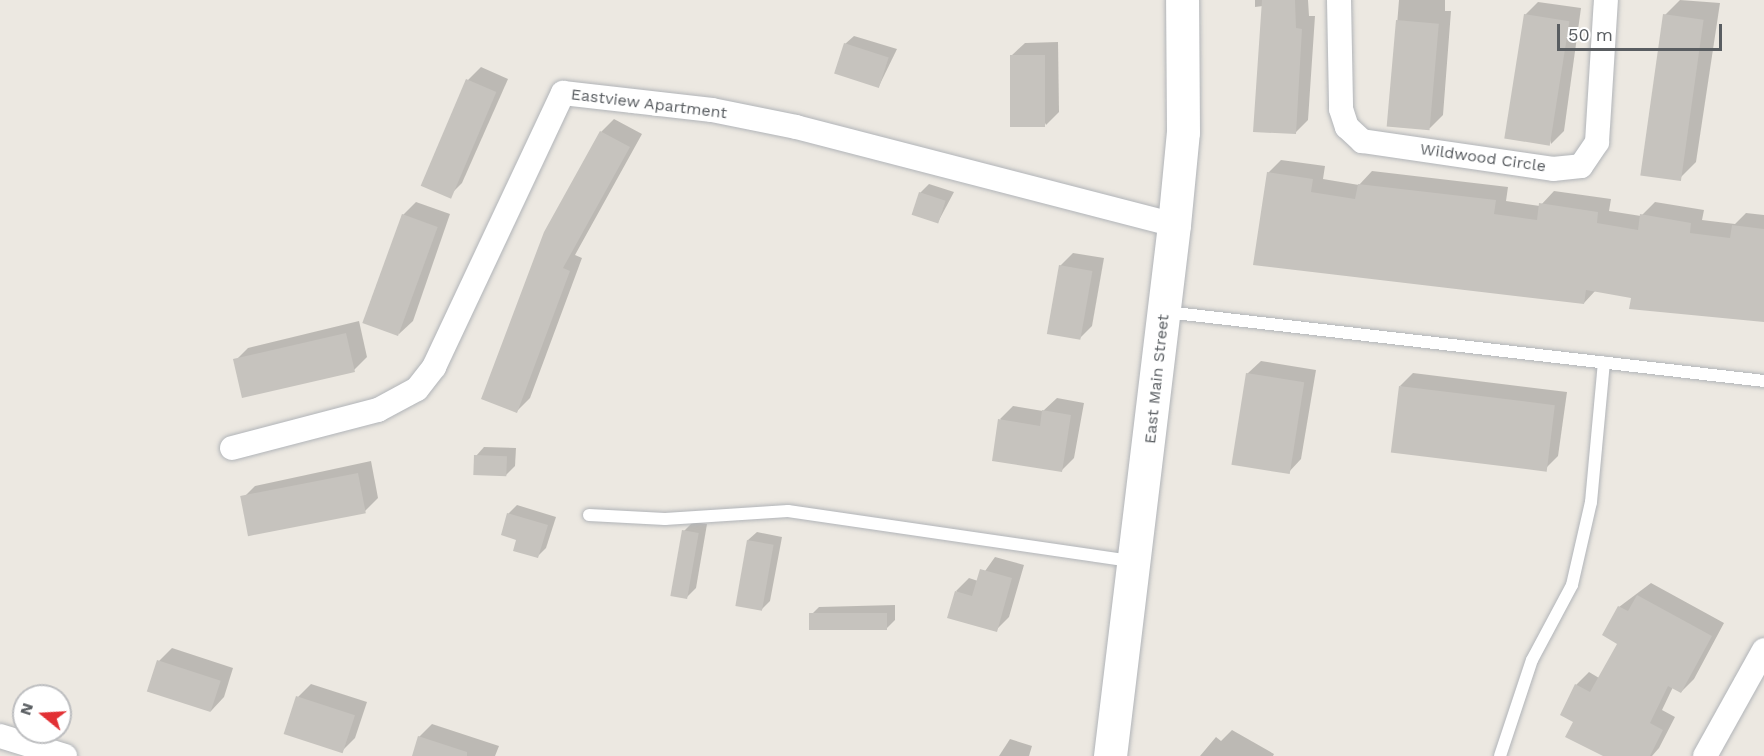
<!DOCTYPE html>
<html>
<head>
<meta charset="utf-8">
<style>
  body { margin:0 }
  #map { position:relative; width:1764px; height:756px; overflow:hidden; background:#ece8e1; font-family:"Work Sans",sans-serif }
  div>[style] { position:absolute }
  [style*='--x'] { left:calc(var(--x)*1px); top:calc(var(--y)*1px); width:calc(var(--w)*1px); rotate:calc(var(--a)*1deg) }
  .shadow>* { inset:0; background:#0003 }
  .building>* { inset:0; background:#c6c3be; transform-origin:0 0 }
  .roads { filter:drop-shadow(0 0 2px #b1b4b8) drop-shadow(0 0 2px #b1b4b8) }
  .service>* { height:12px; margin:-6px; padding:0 6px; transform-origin:6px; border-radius:6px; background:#fff }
  .minor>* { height:24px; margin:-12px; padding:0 12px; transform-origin:12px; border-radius:12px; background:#fff }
  .secondary>* { height:33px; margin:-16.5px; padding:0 16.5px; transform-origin:16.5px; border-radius:16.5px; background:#fff }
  span { translate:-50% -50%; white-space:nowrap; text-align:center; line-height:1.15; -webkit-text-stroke:6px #fff; paint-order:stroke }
  .street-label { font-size:16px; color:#595d61 }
  .north { position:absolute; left:12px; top:684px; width:60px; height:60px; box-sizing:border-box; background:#fff; border:2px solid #bdbec0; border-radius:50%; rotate:288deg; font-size:16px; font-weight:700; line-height:24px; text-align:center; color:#595d61 }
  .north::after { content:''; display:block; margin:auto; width:21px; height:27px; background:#e23034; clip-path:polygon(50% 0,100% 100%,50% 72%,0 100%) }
  .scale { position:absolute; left:1557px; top:24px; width:165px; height:27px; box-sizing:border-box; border:3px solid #595d61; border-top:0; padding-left:8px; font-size:18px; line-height:21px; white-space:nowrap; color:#595d61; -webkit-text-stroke:4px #fff; paint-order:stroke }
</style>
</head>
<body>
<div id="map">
  <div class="shadow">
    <div style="clip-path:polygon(1255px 0,1308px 0,1309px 16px,1315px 16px,1308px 120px,1295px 133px,1263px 6px,1255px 7px)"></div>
    <div style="clip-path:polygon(1399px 0,1445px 0,1445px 11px,1451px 11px,1443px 115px,1430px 128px,1389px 125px)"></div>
    <div style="clip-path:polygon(1680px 0,1720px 3px,1696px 162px,1679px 179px,1664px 16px)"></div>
    <div style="clip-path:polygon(1538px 2px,1581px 8px,1564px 131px,1551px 144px,1525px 15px)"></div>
    <div style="clip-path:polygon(854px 36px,897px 49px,879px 86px,845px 44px)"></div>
    <div style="clip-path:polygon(1058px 42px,1059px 112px,1046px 125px,1011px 56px,1025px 43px)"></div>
    <div style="clip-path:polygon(481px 67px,508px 79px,462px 183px,449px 196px,468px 80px)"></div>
    <div style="clip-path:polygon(614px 119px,642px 134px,575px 255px,582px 258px,530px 398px,517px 411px,601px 132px)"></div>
    <div style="clip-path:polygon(1281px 160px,1325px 166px,1323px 179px,1359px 185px,1372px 171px,1508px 187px,1506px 201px,1540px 206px,1554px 191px,1611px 199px,1609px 211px,1641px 216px,1655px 202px,1704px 210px,1702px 220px,1735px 224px,1746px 213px,1764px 215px,1764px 321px,1596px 290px,1584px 303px,1255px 264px,1268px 173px)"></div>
    <div style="clip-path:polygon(929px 184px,954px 192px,938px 222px,920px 193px)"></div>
    <div style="clip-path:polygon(416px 202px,450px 214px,413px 321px,399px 334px,403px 215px)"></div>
    <div style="clip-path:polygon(1073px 253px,1104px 258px,1092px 326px,1079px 339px,1060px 266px)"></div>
    <div style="clip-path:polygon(359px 321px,367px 357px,354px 370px,235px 361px,248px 348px)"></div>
    <div style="clip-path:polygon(1261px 361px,1316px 370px,1301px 459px,1288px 473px,1247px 374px)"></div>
    <div style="clip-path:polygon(1413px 373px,1567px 392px,1558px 456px,1545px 469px,1400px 386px)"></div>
    <div style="clip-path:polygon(1057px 398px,1084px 403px,1074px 458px,1061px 471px,1000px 419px,1013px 406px,1043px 411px)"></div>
    <div style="clip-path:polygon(484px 447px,516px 448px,515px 466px,506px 475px,476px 456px)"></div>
    <div style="clip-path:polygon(371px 461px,378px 498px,365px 511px,242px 499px,255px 486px)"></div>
    <div style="clip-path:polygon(517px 505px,556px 517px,546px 548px,537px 557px,518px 539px,508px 514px)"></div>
    <div style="clip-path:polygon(693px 522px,707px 524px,696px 588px,687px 597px,684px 531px)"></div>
    <div style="clip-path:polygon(757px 532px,782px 537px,770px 601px,761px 610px,748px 540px)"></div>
    <div style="clip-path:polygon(995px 557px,1024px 565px,1009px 617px,996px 630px,956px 591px,969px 578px,978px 581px)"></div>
    <div style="clip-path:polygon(1651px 583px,1724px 623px,1694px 679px,1681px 692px,1673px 687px,1662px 710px,1675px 717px,1659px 748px,1652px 756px,1606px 756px,1575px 721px,1576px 685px,1589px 672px,1599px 678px,1619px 643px,1604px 635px,1619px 607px)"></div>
    <div style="clip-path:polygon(895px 605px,895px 620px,886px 629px,811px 615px,819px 607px)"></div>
    <div style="clip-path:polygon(172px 648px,233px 668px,224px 697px,211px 711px,159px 661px)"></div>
    <div style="clip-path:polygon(311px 684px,367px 702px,355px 738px,342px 751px,298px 697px)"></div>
    <div style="clip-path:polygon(432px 724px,499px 746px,495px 756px,413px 756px,419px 737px)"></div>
    <div style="clip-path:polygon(1232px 730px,1274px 754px,1273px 756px,1200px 756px,1216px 737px,1221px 741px)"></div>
    <div style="clip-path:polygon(1010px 739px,1032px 746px,1029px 756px,999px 756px)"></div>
  </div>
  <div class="building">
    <div style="clip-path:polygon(1262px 0,1295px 0,1296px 28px,1302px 29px,1296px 134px,1253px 132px)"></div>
    <div style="left:1524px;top:14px;width:46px;height:126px;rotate:9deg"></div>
    <div style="left:1663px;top:14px;width:41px;height:163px;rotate:8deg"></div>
    <div style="left:1396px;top:20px;width:43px;height:107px;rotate:5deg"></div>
    <div style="left:844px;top:43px;width:47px;height:32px;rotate:18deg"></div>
    <div style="left:1010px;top:55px;width:35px;height:72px"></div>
    <div style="left:466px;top:79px;width:33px;height:116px;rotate:23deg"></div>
    <div style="clip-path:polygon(600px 131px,630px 147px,563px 268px,570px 271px,517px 413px,481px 399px,544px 232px)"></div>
    <div style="clip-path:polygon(1267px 172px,1313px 179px,1311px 192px,1355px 199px,1358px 184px,1496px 200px,1494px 214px,1537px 220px,1539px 203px,1598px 212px,1597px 223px,1638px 230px,1640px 214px,1691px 223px,1690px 233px,1730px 238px,1732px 225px,1764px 229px,1764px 322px,1629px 309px,1631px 298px,1586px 290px,1584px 304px,1253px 265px)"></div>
    <div style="left:919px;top:192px;width:28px;height:24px;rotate:18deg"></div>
    <div style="left:402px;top:214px;width:38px;height:116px;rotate:20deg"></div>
    <div style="left:1059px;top:265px;width:34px;height:70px;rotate:10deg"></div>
    <div style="left:346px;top:333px;width:40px;height:116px;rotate:77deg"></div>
    <div style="left:1246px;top:373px;width:59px;height:93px;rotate:9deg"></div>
    <div style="left:1399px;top:386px;width:157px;height:67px;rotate:7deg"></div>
    <div style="clip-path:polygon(1042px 410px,1071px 415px,1062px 472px,992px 461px,998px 419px,1040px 426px)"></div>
    <div style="left:474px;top:455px;width:33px;height:20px;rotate:2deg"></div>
    <div style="left:358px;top:473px;width:41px;height:120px;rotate:79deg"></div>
    <div style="clip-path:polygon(507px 513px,548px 525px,538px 558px,513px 551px,516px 540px,501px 535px)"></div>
    <div style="left:682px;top:530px;width:17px;height:67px;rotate:10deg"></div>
    <div style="left:747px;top:540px;width:27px;height:67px;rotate:10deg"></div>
    <div style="clip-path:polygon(980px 569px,1012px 578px,997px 632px,947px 618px,955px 591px,972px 596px)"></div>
    <div style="clip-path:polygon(1637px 595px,1712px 636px,1681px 693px,1668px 686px,1650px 723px,1663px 730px,1650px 756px,1603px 756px,1565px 737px,1573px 722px,1560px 715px,1575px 684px,1590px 692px,1617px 644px,1602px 635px,1618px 606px,1628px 611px)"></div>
    <div style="left:887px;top:613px;width:17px;height:78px;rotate:90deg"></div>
    <div style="left:157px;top:660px;width:67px;height:33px;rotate:18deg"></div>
    <div style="left:296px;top:696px;width:62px;height:40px;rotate:18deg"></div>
    <div style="clip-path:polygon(418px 736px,467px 752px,467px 756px,412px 756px)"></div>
  </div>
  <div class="roads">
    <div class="service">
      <div style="--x:1166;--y:312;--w:602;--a:6.58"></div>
      <div style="--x:589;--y:515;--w:76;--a:3"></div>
      <div style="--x:665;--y:519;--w:123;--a:-3.7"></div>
      <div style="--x:788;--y:511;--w:348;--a:8.3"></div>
      <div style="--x:1500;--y:756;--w:101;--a:-71.6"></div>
      <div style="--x:1532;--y:660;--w:85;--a:-61.9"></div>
      <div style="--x:1572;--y:585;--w:85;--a:-77.1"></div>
      <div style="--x:1591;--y:502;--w:140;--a:-84.7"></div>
    </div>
    <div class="minor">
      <div style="--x:1339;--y:0;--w:109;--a:88.9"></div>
      <div style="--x:1341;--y:109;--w:19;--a:72"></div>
      <div style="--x:1347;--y:127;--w:21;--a:43"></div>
      <div style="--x:1362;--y:141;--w:193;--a:8.3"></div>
      <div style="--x:1553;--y:169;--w:28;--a:-6"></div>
      <div style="--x:1581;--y:166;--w:29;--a:-56"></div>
      <div style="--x:1597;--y:142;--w:142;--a:-86.4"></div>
      <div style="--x:232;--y:448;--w:151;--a:-14.6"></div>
      <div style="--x:378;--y:410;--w:44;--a:-28.3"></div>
      <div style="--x:417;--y:389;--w:28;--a:-52"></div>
      <div style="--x:434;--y:367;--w:303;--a:-64.8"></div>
      <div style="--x:563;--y:93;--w:150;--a:6.5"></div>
      <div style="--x:712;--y:110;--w:86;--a:11.4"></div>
      <div style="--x:796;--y:127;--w:390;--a:14.5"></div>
      <div style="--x:0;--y:736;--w:68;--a:17.1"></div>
      <div style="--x:1705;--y:756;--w:121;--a:-60.9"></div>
    </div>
    <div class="secondary">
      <div style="--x:1110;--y:756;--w:535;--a:-83.13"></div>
      <div style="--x:1174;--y:225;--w:93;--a:-84.5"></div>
      <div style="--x:1183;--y:132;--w:132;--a:-90.4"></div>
    </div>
  </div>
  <div class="street-label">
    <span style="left:649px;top:104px;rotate:7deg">Eastview Apartment</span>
    <span style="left:1483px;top:158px;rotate:8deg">Wildwood Circle</span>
    <span style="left:1157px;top:379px;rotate:-84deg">East Main Street</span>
  </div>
  <div class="north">N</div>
  <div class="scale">50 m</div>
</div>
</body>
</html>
